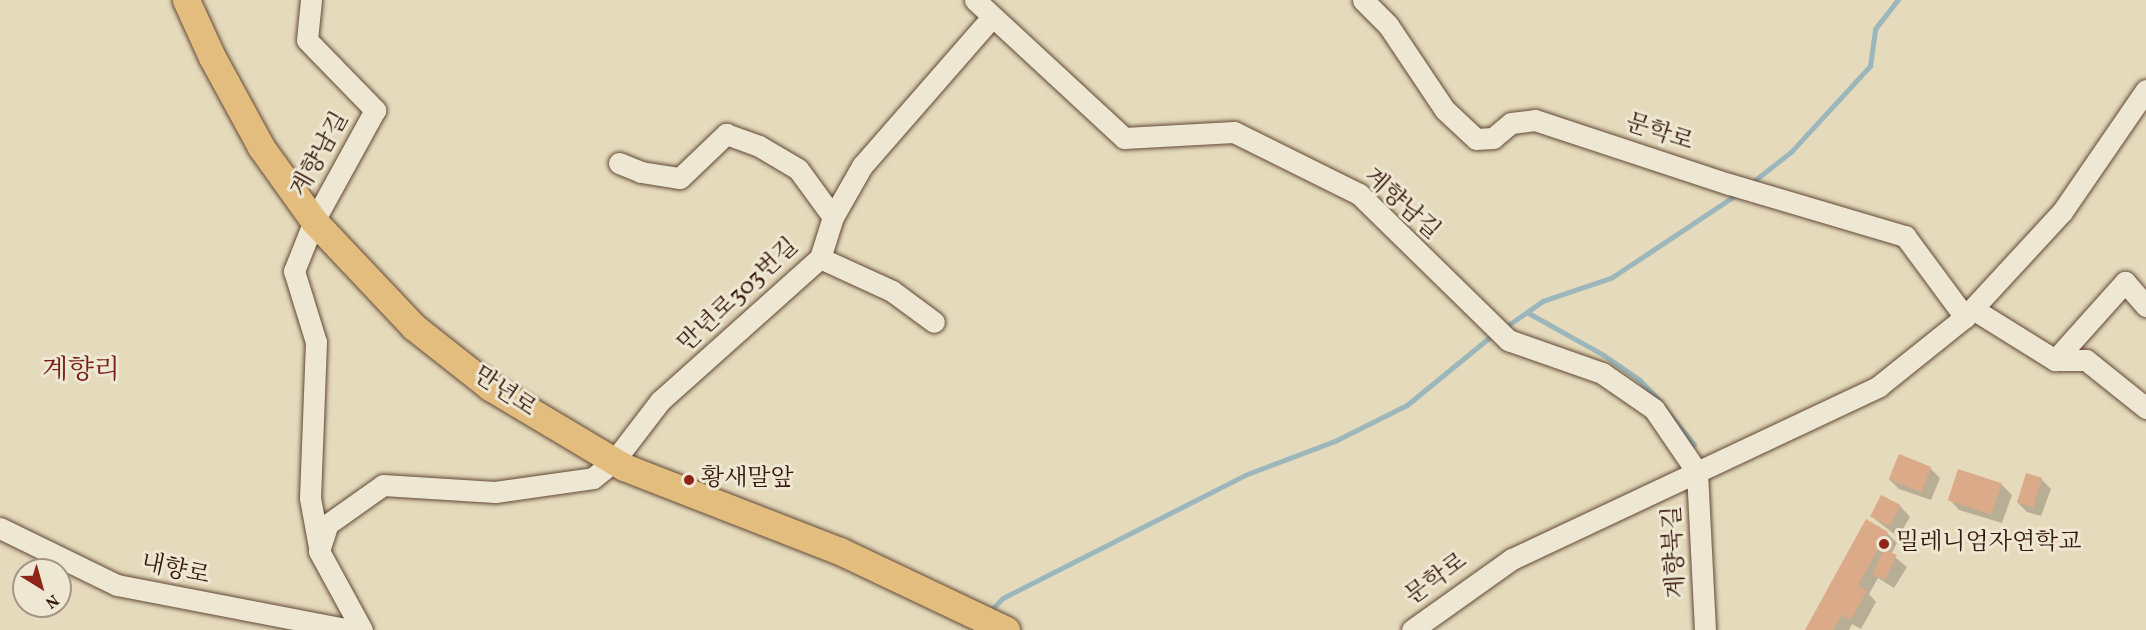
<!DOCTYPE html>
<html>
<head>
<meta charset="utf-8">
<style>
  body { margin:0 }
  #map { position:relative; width:2146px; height:630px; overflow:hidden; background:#e5dabb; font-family:Vollkorn,"Noto Serif KR",serif }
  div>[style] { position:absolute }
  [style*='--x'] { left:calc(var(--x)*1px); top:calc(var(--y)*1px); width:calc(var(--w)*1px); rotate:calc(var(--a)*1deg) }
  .shadow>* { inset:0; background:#0003 }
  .stream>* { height:4.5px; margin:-2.25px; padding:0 2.25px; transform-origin:2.25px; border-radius:2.25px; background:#9cb7bc }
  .building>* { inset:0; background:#dbaa89; transform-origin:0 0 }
  .roads { filter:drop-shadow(0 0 2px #624836) drop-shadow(0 0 2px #624836) }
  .minor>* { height:21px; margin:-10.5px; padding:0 10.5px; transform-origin:10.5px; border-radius:10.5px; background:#eee7d3 }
  .major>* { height:27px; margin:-13.5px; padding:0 13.5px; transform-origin:13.5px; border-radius:13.5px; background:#e2bd7e }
  .dots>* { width:16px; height:16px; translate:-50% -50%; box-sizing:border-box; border:3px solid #eee7d3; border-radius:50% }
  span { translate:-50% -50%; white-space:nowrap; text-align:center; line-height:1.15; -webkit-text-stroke:6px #eee7d3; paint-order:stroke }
  .street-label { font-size:24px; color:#37180a }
  .poi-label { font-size:24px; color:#37180a }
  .left { translate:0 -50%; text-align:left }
  .quarter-label { font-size:27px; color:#7a1f14 }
  .north { position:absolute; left:12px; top:558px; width:60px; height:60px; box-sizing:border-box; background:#eee7d3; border:2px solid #a59483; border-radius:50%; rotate:143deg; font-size:16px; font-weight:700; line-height:24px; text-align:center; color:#37180a }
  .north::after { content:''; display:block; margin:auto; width:21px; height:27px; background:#8f2418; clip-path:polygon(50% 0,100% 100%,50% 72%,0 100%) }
</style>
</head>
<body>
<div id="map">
  <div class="shadow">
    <div style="clip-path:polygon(1930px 468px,1940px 478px,1931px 500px,1899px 489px,1889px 479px)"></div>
    <div style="clip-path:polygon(1959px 471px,2002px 485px,2012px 495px,2002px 523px,1959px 510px,1949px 499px)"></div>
    <div style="clip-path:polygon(2041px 479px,2051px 489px,2041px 516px,2027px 512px,2017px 502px)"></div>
    <div style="clip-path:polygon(1900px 506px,1910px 517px,1898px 537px,1871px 516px)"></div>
    <div style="clip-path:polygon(1885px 531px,1897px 543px,1891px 554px,1907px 567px,1894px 588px,1878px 578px,1869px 594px,1876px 602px,1861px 629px,1852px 624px,1849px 630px,1806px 630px)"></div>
  </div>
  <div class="stream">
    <div style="--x:1750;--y:184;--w:52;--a:-38"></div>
    <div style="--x:1791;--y:152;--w:117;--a:-47.4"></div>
    <div style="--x:1870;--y:66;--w:37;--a:-82"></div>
    <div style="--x:1875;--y:29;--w:37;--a:-52"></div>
    <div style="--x:1527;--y:312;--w:88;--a:29.2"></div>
    <div style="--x:1604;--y:355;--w:44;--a:34.8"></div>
    <div style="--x:1640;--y:380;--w:28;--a:46"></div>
    <div style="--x:1504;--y:328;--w:47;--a:-34.7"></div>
    <div style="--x:1543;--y:301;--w:72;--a:-18.7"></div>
    <div style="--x:1611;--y:278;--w:154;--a:-33.6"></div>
    <div style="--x:1664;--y:407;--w:48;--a:51"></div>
    <div style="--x:990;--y:611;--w:18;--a:-45"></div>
    <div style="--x:1003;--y:598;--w:271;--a:-26.9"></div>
    <div style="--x:1245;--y:475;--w:96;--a:-20.7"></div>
    <div style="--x:1335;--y:441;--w:80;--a:-26.6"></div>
    <div style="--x:1407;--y:405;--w:106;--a:-39.3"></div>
  </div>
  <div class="building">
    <div style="left:1899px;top:454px;width:35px;height:27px;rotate:22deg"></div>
    <div style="left:1958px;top:469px;width:46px;height:33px;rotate:18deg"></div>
    <div style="left:2026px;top:473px;width:17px;height:31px;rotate:17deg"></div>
    <div style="left:1881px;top:495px;width:22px;height:24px;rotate:27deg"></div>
    <div style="clip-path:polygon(1866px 519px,1888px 532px,1858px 585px,1867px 591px,1851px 620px,1842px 615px,1833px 630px,1805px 630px)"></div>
    <div style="left:1884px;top:549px;width:14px;height:28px;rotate:25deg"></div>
  </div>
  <div class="roads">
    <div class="minor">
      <div style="--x:311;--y:0;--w:40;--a:95.7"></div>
      <div style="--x:307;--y:40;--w:98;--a:45.8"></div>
      <div style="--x:375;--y:110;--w:127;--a:118.8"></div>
      <div style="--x:314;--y:221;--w:54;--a:111.8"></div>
      <div style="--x:294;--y:271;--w:74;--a:72.8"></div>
      <div style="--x:316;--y:342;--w:156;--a:92.2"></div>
      <div style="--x:310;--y:498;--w:50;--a:79.6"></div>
      <div style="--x:975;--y:0;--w:203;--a:42.8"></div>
      <div style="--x:1124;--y:138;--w:110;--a:-3.1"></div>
      <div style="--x:1234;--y:132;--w:140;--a:26.4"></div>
      <div style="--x:1359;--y:194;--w:209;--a:44.4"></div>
      <div style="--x:1508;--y:340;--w:100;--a:19.3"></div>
      <div style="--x:1602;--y:373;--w:63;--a:34.7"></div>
      <div style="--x:1654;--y:409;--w:76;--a:55.7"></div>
      <div style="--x:1697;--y:472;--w:158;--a:87.1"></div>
      <div style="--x:1363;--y:0;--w:35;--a:45"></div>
      <div style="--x:1388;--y:25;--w:102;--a:56.2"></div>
      <div style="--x:1445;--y:110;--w:42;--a:43.1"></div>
      <div style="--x:1476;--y:139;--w:17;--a:-3"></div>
      <div style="--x:1493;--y:138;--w:23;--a:-40"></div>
      <div style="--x:1511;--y:123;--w:24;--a:-7"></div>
      <div style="--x:1535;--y:120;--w:204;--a:18.3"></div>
      <div style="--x:1729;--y:184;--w:184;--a:16.5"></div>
      <div style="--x:1905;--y:236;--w:101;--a:53.5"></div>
      <div style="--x:619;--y:163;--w:24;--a:22"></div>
      <div style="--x:641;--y:172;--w:39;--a:9"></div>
      <div style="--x:680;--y:178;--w:64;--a:-43.7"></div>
      <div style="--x:726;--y:134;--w:35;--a:20"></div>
      <div style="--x:759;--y:146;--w:45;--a:30.5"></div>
      <div style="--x:798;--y:169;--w:59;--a:53.9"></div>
      <div style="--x:820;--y:258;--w:79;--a:24.6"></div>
      <div style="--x:892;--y:291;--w:52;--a:36.4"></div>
      <div style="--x:1973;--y:309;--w:97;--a:31.9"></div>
      <div style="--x:2055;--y:360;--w:31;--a:0"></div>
      <div style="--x:2086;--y:360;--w:77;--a:38.7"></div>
      <div style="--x:2055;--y:360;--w:105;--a:-48.1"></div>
      <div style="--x:2125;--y:282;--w:32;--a:49"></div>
      <div style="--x:0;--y:528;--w:130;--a:26"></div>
      <div style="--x:117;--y:585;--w:238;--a:10.9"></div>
      <div style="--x:362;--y:630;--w:90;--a:-118.6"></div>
      <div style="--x:319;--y:551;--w:28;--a:-72"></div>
      <div style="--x:328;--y:524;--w:67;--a:-35.3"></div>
      <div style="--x:383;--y:485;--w:112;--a:3.6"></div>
      <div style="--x:495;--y:492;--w:99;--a:-8.1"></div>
      <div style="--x:593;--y:478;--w:27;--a:-39"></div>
      <div style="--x:614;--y:461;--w:76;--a:-52.5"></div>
      <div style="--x:660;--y:401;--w:215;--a:-41.8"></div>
      <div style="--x:820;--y:258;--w:43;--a:-72.4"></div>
      <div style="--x:833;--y:217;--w:59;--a:-60.4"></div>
      <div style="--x:862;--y:166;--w:198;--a:-48.9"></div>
      <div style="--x:1412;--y:630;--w:123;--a:-35.4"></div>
      <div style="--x:1512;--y:559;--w:406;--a:-25.2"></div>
      <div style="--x:1879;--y:386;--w:110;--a:-38.7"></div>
      <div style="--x:1965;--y:317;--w:143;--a:-47.3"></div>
      <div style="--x:2062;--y:212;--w:148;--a:-55.5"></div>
    </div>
    <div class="major">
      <div style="--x:186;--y:0;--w:63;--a:65.5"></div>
      <div style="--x:212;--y:57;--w:102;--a:61.4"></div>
      <div style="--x:261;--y:147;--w:91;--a:54.4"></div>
      <div style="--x:314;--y:221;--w:146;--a:46.7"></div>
      <div style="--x:414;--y:327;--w:97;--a:38.3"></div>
      <div style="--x:490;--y:387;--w:156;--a:30.8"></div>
      <div style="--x:624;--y:467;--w:232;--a:21.3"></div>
      <div style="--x:840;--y:551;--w:184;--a:25.4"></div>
    </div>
  </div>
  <div class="dots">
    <div style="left:689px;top:480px;background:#8f2418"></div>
    <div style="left:1884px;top:544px;background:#8f2418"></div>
  </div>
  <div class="street-label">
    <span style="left:1659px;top:134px;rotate:18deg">문학로</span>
    <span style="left:321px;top:155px;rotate:-61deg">계향남길</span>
    <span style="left:1401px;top:205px;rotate:42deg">계향남길</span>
    <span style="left:739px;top:296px;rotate:-43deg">만년로303번길</span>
    <span style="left:504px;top:393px;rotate:34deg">만년로</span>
    <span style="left:1676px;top:552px;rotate:-93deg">계향북길</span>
    <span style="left:175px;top:571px;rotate:12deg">내향로</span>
    <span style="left:1437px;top:580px;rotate:-36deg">문학로</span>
  </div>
  <div class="poi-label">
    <span class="left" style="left:701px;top:480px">황새말앞</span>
    <span class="left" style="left:1896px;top:544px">밀레니엄자연학교</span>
  </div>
  <div class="quarter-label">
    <span style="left:81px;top:372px">계향리</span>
  </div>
  <div class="north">N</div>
</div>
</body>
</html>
